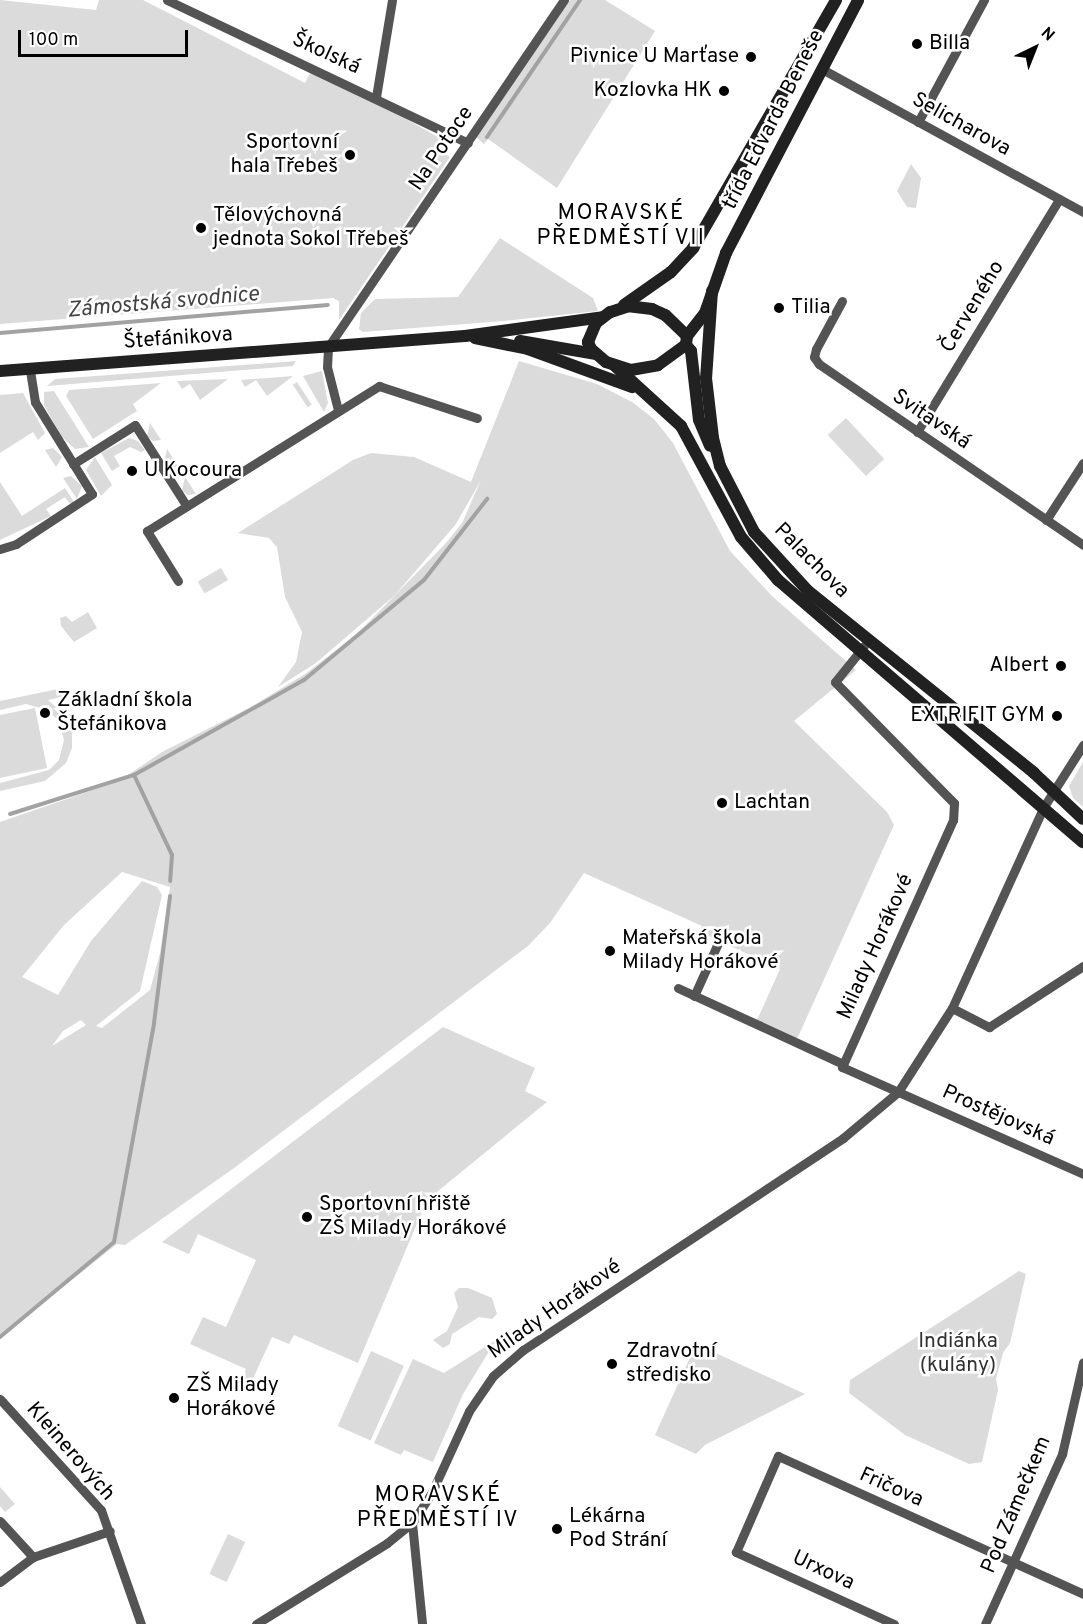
<!DOCTYPE html>
<html>
<head>
<meta charset="utf-8">
<style>
  body { margin:0 }
  #map { position:relative; width:1083px; height:1624px; overflow:hidden; background:#fff; font-family:Overpass,sans-serif }
  div>[style] { position:absolute }
  [style*='--x'] { left:calc(var(--x)*1px); top:calc(var(--y)*1px); width:calc(var(--w)*1px); rotate:calc(var(--a)*1deg) }
  .green>* { inset:0; background:#dbdbdb; transform-origin:0 0 }
  .stream>* { height:4px; margin:-2px; padding:0 2px; transform-origin:2px; border-radius:2px; background:#a2a2a2 }
  .street>* { height:9px; margin:-4.5px; padding:0 4.5px; transform-origin:4.5px; border-radius:4.5px; background:#545454 }
  .secondary>* { height:12px; margin:-6px; padding:0 6px; transform-origin:6px; border-radius:6px; background:#212121 }
  .dots>* { width:16px; height:16px; translate:-50% -50%; box-sizing:border-box; border:3px solid #fff; border-radius:50% }
  span { translate:-50% -50%; white-space:nowrap; text-align:center; line-height:1.15; -webkit-text-stroke:5px #fff; paint-order:stroke }
  .poi-label { font-size:21px; color:#000 }
  .left { translate:0 -50%; text-align:left }
  .right { translate:-100% -50%; text-align:right }
  .street-label { font-size:21px; color:#000 }
  .park-label { font-size:21px; color:#323232 }
  .neighbourhood-label { font-size:22px; color:#000; letter-spacing:1.5px }
  .water-label { font-size:22px; color:#434343; font-style:italic }
  .north { position:absolute; left:1005px; top:18px; width:60px; height:60px; -webkit-text-stroke:4px #fff; paint-order:stroke; rotate:43deg; font-size:16px; font-weight:700; line-height:24px; text-align:center; color:#000 }
  .north::after { content:''; display:block; margin:auto; width:21px; height:27px; background:#000; clip-path:polygon(50% 0,100% 100%,50% 72%,0 100%) }
  .scale { position:absolute; left:18px; top:30px; width:170px; height:27px; box-sizing:border-box; border:3px solid #000; border-top:0; padding-left:8px; font-size:18px; line-height:21px; white-space:nowrap; color:#000; -webkit-text-stroke:4px #fff; paint-order:stroke }
</style>
</head>
<body>
<div id="map">
  <div class="green">
    <div style="clip-path:polygon(0 0,96px 10px,99px 0,143px 0,305px 83px,310px 73px,366px 96px,450px 144px,444px 153px,450px 157px,339px 320px,339px 301px,333px 298px,0 324px)"></div>
    <div style="clip-path:polygon(570px 0,605px 0,655px 31px,557px 188px,488px 139px,484px 144px,476px 137px)"></div>
    <div style="clip-path:polygon(911px 164px,921px 178px,916px 208px,907px 207px,897px 191px)"></div>
    <div style="clip-path:polygon(500px 238px,593px 298px,598px 311px,504px 321px,363px 332px,359px 329px,361px 313px,375px 299px,458px 297px)"></div>
    <div style="clip-path:polygon(296px 361px,293px 366px,47px 386px,55px 379px)"></div>
    <div style="clip-path:polygon(evenodd,519px 361px,597px 384px,632px 402px,654px 419px,673px 443px,730px 551px,772px 596px,856px 670px,794px 721px,887px 812px,894px 825px,797px 1039px,757px 1020px,780px 969px,700px 932px,702px 926px,584px 873px,550px 923px,528px 946px,234px 1168px,125px 1245px,117px 1244px,0 1337px,0 822px,119px 781px,162px 752px,249px 708px,305px 674px,356px 635px,446px 543px,462px 523px,481px 480px,456px 524px,395px 595px,316px 663px,278px 687px,296px 662px,302px 632px,285px 597px,277px 547px,269px 538px,238px 533px,353px 460px,371px 453px,414px 457px,471px 482px,519px 361px,122px 872px,170px 887px,160px 953px,150px 990px,102px 1028px,96px 1026px,140px 991px,162px 895px,157px 887px,142px 881px,91px 941px,58px 995px,22px 977px,64px 925px,122px 872px,519px 361px,81px 1020px,86px 1025px,52px 1046px,63px 1031px,81px 1020px)"></div>
    <div style="clip-path:polygon(322px 371px,328px 403px,324px 412px,303px 376px)"></div>
    <div style="clip-path:polygon(293px 376px,267px 396px,256px 380px,245px 387px,241px 380px)"></div>
    <div style="clip-path:polygon(228px 379px,200px 400px,190px 384px,182px 389px,177px 381px)"></div>
    <div style="left:297px;top:382px;width:27px;height:5px;rotate:57deg"></div>
    <div style="clip-path:polygon(161px 383px,133px 404px,137px 411px,93px 439px,66px 396px,69px 390px)"></div>
    <div style="clip-path:polygon(54px 391px,89px 447px,75px 449px,61px 436px,44px 405px,44px 392px)"></div>
    <div style="clip-path:polygon(23px 393px,45px 433px,38px 440px,33px 432px,0 453px,0 395px)"></div>
    <div style="left:846px;top:418px;width:56px;height:25px;rotate:47deg"></div>
    <div style="clip-path:polygon(150px 423px,161px 440px,153px 441px,147px 436px)"></div>
    <div style="clip-path:polygon(129px 438px,138px 441px,145px 450px,141px 452px,130px 447px,114px 456px,120px 466px,112px 471px,101px 453px)"></div>
    <div style="clip-path:polygon(53px 448px,62px 457px,56px 467px,45px 450px)"></div>
    <div style="clip-path:polygon(167px 449px,178px 467px,170px 468px,164px 463px)"></div>
    <div style="clip-path:polygon(95px 457px,112px 485px,101px 496px,86px 470px)"></div>
    <div style="clip-path:polygon(71px 476px,82px 486px,77px 499px,63px 478px)"></div>
    <div style="clip-path:polygon(185px 477px,196px 494px,188px 495px,182px 491px)"></div>
    <div style="clip-path:polygon(0 482px,22px 516px,65px 488px,74px 502px,70px 504px,65px 497px,46px 509px,51px 516px,0 540px)"></div>
    <div style="left:221px;top:568px;width:14px;height:27px;rotate:60deg"></div>
    <div style="clip-path:polygon(88px 612px,97px 628px,74px 642px,61px 626px,60px 618px,66px 616px,72px 622px)"></div>
    <div style="clip-path:polygon(63px 688px,65px 696px,48px 700px,63px 713px,72px 731px,72px 748px,66px 763px,45px 781px,0 791px,0 783px,49px 770px,59px 760px,64px 740px,58px 720px,47px 710px,26px 704px,0 710px,0 701px)"></div>
    <div style="clip-path:polygon(35px 708px,47px 768px,0 778px,0 715px)"></div>
    <div style="clip-path:polygon(1083px 762px,1083px 807px,1073px 798px,1069px 786px)"></div>
    <div style="clip-path:polygon(443px 1027px,535px 1068px,525px 1091px,547px 1102px,427px 1200px,358px 1363px,294px 1335px,289px 1344px,272px 1337px,251px 1383px,242px 1379px,246px 1369px,190px 1344px,203px 1317px,226px 1327px,256px 1260px,198px 1234px,189px 1254px,162px 1242px)"></div>
    <div style="clip-path:polygon(1019px 1271px,1026px 1274px,1010px 1343px,1003px 1353px,996px 1379px,998px 1390px,982px 1462px,969px 1464px,905px 1435px,849px 1393px,850px 1380px)"></div>
    <div style="clip-path:polygon(459px 1288px,468px 1288px,492px 1298px,497px 1314px,492px 1319px,479px 1317px,452px 1334px,450px 1344px,443px 1348px,433px 1340px,447px 1331px,458px 1307px,454px 1293px)"></div>
    <div style="clip-path:polygon(496px 1340px,463px 1394px,433px 1462px,404px 1450px,401px 1455px,374px 1443px,413px 1359px,444px 1373px)"></div>
    <div style="clip-path:polygon(696px 1344px,805px 1394px,705px 1445px,696px 1454px,655px 1435px)"></div>
    <div style="left:371px;top:1351px;width:36px;height:82px;rotate:24deg"></div>
    <div style="clip-path:polygon(0 1487px,15px 1504px,5px 1512px,0 1506px)"></div>
    <div style="left:228px;top:1534px;width:19px;height:44px;rotate:25deg"></div>
  </div>
  <div class="stream">
    <div style="--x:487;--y:137;--w:166;--a:-55.8"></div>
    <div style="--x:0;--y:333;--w:329;--a:-4.9"></div>
    <div style="--x:134;--y:775;--w:89;--a:64.6"></div>
    <div style="--x:172;--y:855;--w:26;--a:94"></div>
    <div style="--x:10;--y:814;--w:130;--a:-17.5"></div>
    <div style="--x:134;--y:775;--w:195;--a:-29.2"></div>
    <div style="--x:304;--y:680;--w:156;--a:-39.8"></div>
    <div style="--x:424;--y:580;--w:103;--a:-52.1"></div>
    <div style="--x:0;--y:1337;--w:148;--a:-39.8"></div>
    <div style="--x:114;--y:1242;--w:223;--a:-79.6"></div>
    <div style="--x:154;--y:1023;--w:128;--a:-82.8"></div>
  </div>
  <div class="street">
    <div style="--x:167;--y:0;--w:333;--a:25.4"></div>
    <div style="--x:822;--y:69;--w:298;--a:28.7"></div>
    <div style="--x:376;--y:97;--w:98;--a:-80.6"></div>
    <div style="--x:918;--y:122;--w:139;--a:-61.6"></div>
    <div style="--x:842;--y:301;--w:55;--a:118.4"></div>
    <div style="--x:816;--y:349;--w:8;--a:104"></div>
    <div style="--x:814;--y:357;--w:9;--a:54"></div>
    <div style="--x:819;--y:364;--w:320;--a:34.4"></div>
    <div style="--x:338;--y:410;--w:44;--a:-104.3"></div>
    <div style="--x:327;--y:367;--w:20;--a:-87"></div>
    <div style="--x:328;--y:347;--w:420;--a:-55.8"></div>
    <div style="--x:917;--y:432;--w:273;--a:-58.6"></div>
    <div style="--x:73;--y:464;--w:73;--a:-32.2"></div>
    <div style="--x:135;--y:425;--w:95;--a:57.5"></div>
    <div style="--x:1046;--y:520;--w:68;--a:-57"></div>
    <div style="--x:0;--y:549;--w:17;--a:-17"></div>
    <div style="--x:16;--y:544;--w:91;--a:-33.3"></div>
    <div style="--x:92;--y:494;--w:108;--a:-121.8"></div>
    <div style="--x:35;--y:402;--w:33;--a:-99"></div>
    <div style="--x:178;--y:581;--w:59;--a:-121.8"></div>
    <div style="--x:147;--y:531;--w:274;--a:-32"></div>
    <div style="--x:379;--y:386;--w:103;--a:18.1"></div>
    <div style="--x:864;--y:646;--w:46;--a:128.9"></div>
    <div style="--x:835;--y:682;--w:170;--a:45.5"></div>
    <div style="--x:954;--y:803;--w:17;--a:93"></div>
    <div style="--x:953;--y:820;--w:271;--a:114.2"></div>
    <div style="--x:842;--y:1067;--w:264;--a:23.9"></div>
    <div style="--x:678;--y:988;--w:182;--a:24.7"></div>
    <div style="--x:694;--y:996;--w:58;--a:-65.6"></div>
    <div style="--x:952;--y:1008;--w:42;--a:27.2"></div>
    <div style="--x:989;--y:1027;--w:112;--a:-33"></div>
    <div style="--x:0;--y:1399;--w:150;--a:47.7"></div>
    <div style="--x:101;--y:1510;--w:121;--a:70.7"></div>
    <div style="--x:0;--y:1521;--w:49;--a:47.5"></div>
    <div style="--x:412;--y:1523;--w:101;--a:84.3"></div>
    <div style="--x:0;--y:1582;--w:41;--a:-37.1"></div>
    <div style="--x:33;--y:1557;--w:81;--a:-18.7"></div>
    <div style="--x:256;--y:1624;--w:154;--a:-31.7"></div>
    <div style="--x:387;--y:1543;--w:32;--a:-39"></div>
    <div style="--x:412;--y:1523;--w:35;--a:-57"></div>
    <div style="--x:431;--y:1494;--w:91;--a:-65.4"></div>
    <div style="--x:469;--y:1411;--w:42;--a:-55.6"></div>
    <div style="--x:493;--y:1376;--w:40;--a:-41"></div>
    <div style="--x:523;--y:1350;--w:384;--a:-33.5"></div>
    <div style="--x:843;--y:1138;--w:72;--a:-39.9"></div>
    <div style="--x:898;--y:1092;--w:100;--a:-57.3"></div>
    <div style="--x:952;--y:1008;--w:220;--a:-65.5"></div>
    <div style="--x:1043;--y:808;--w:75;--a:-57.6"></div>
    <div style="--x:894;--y:1624;--w:174;--a:-155.5"></div>
    <div style="--x:736;--y:1552;--w:105;--a:-66.4"></div>
    <div style="--x:778;--y:1456;--w:335;--a:24.3"></div>
    <div style="--x:985;--y:1624;--w:187;--a:-65.6"></div>
    <div style="--x:1062;--y:1454;--w:94;--a:-77.1"></div>
  </div>
  <div class="secondary">
    <div style="--x:712;--y:291;--w:87;--a:93.9"></div>
    <div style="--x:706;--y:378;--w:60;--a:83.3"></div>
    <div style="--x:713;--y:438;--w:29;--a:76"></div>
    <div style="--x:720;--y:466;--w:74;--a:62.7"></div>
    <div style="--x:754;--y:532;--w:80;--a:47.5"></div>
    <div style="--x:808;--y:591;--w:290;--a:38.8"></div>
    <div style="--x:1034;--y:773;--w:67;--a:43.2"></div>
    <div style="--x:624;--y:305;--w:57;--a:-35.1"></div>
    <div style="--x:671;--y:272;--w:33;--a:-47"></div>
    <div style="--x:693;--y:248;--w:286;--a:-60"></div>
    <div style="--x:687;--y:336;--w:30;--a:-136"></div>
    <div style="--x:665;--y:315;--w:14;--a:-155"></div>
    <div style="--x:652;--y:309;--w:23;--a:-173"></div>
    <div style="--x:629;--y:306;--w:20;--a:162"></div>
    <div style="--x:610;--y:312;--w:18;--a:142"></div>
    <div style="--x:596;--y:323;--w:21;--a:113"></div>
    <div style="--x:588;--y:342;--w:8;--a:67"></div>
    <div style="--x:591;--y:349;--w:20;--a:41"></div>
    <div style="--x:606;--y:362;--w:26;--a:18"></div>
    <div style="--x:631;--y:370;--w:27;--a:-10"></div>
    <div style="--x:658;--y:365;--w:34;--a:-36"></div>
    <div style="--x:686;--y:345;--w:9;--a:-84"></div>
    <div style="--x:687;--y:336;--w:29;--a:-52"></div>
    <div style="--x:705;--y:313;--w:64;--a:-70.7"></div>
    <div style="--x:726;--y:253;--w:285;--a:-62.4"></div>
    <div style="--x:475;--y:338;--w:54;--a:11.7"></div>
    <div style="--x:528;--y:349;--w:111;--a:20.1"></div>
    <div style="--x:520;--y:341;--w:76;--a:9.8"></div>
    <div style="--x:686;--y:345;--w:8;--a:50"></div>
    <div style="--x:691;--y:351;--w:69;--a:83.4"></div>
    <div style="--x:699;--y:420;--w:28;--a:67"></div>
    <div style="--x:614;--y:365;--w:91;--a:42.3"></div>
    <div style="--x:681;--y:426;--w:126;--a:61.6"></div>
    <div style="--x:741;--y:537;--w:57;--a:49.3"></div>
    <div style="--x:778;--y:580;--w:402;--a:40.7"></div>
    <div style="--x:0;--y:371;--w:466;--a:-4.3"></div>
    <div style="--x:465;--y:336;--w:139;--a:-7.8"></div>
  </div>
  <div class="dots">
    <div style="left:917px;top:44px;background:#000"></div>
    <div style="left:751px;top:57px;background:#000"></div>
    <div style="left:724px;top:91px;background:#000"></div>
    <div style="left:350px;top:155px;background:#000"></div>
    <div style="left:201px;top:228px;background:#000"></div>
    <div style="left:779px;top:308px;background:#000"></div>
    <div style="left:132px;top:471px;background:#000"></div>
    <div style="left:1061px;top:666px;background:#000"></div>
    <div style="left:45px;top:713px;background:#000"></div>
    <div style="left:1057px;top:716px;background:#000"></div>
    <div style="left:722px;top:803px;background:#000"></div>
    <div style="left:610px;top:951px;background:#000"></div>
    <div style="left:307px;top:1217px;background:#000"></div>
    <div style="left:612px;top:1364px;background:#000"></div>
    <div style="left:174px;top:1398px;background:#000"></div>
    <div style="left:557px;top:1529px;background:#000"></div>
  </div>
  <div class="poi-label">
    <span class="left" style="left:929px;top:44px">Billa</span>
    <span class="right" style="left:739px;top:57px">Pivnice U Marťase</span>
    <span class="right" style="left:712px;top:91px">Kozlovka HK</span>
    <span class="right" style="left:338px;top:155px">Sportovní<br>hala Třebeš</span>
    <span class="left" style="left:213px;top:228px">Tělovýchovná<br>jednota Sokol Třebeš</span>
    <span class="left" style="left:791px;top:308px">Tilia</span>
    <span class="left" style="left:144px;top:471px">U Kocoura</span>
    <span class="right" style="left:1049px;top:666px">Albert</span>
    <span class="left" style="left:57px;top:713px">Základní škola<br>Štefánikova</span>
    <span class="right" style="left:1045px;top:716px">EXTRIFIT GYM</span>
    <span class="left" style="left:734px;top:803px">Lachtan</span>
    <span class="left" style="left:622px;top:951px">Mateřská škola<br>Milady Horákové</span>
    <span class="left" style="left:319px;top:1217px">Sportovní hřiště<br>ZŠ Milady Horákové</span>
    <span class="left" style="left:626px;top:1364px">Zdravotní<br>středisko</span>
    <span class="left" style="left:186px;top:1398px">ZŠ Milady<br>Horákové</span>
    <span class="left" style="left:569px;top:1529px">Lékárna<br>Pod Strání</span>
  </div>
  <div class="street-label">
    <span style="left:326px;top:54px;rotate:25deg">Školská</span>
    <span style="left:774px;top:120px;rotate:-63deg">třída Edvarda Beneše</span>
    <span style="left:961px;top:125px;rotate:29deg">Selicharova</span>
    <span style="left:442px;top:149px;rotate:-56deg">Na Potoce</span>
    <span style="left:973px;top:307px;rotate:-59deg">Červeného</span>
    <span style="left:178px;top:339px;rotate:-4deg">Štefánikova</span>
    <span style="left:931px;top:420px;rotate:34deg">Svitavská</span>
    <span style="left:811px;top:561px;rotate:45deg">Palachova</span>
    <span style="left:876px;top:947px;rotate:-66deg">Milady Horákové</span>
    <span style="left:998px;top:1116px;rotate:24deg">Prostějovská</span>
    <span style="left:555px;top:1310px;rotate:-35deg">Milady Horákové</span>
    <span style="left:70px;top:1452px;rotate:49deg">Kleinerových</span>
    <span style="left:891px;top:1488px;rotate:24deg">Fričova</span>
    <span style="left:1017px;top:1505px;rotate:-67deg">Pod Zámečkem</span>
    <span style="left:823px;top:1571px;rotate:25deg">Urxova</span>
  </div>
  <div class="park-label">
    <span style="left:958px;top:1354px">Indiánka<br>(kulány)</span>
  </div>
  <div class="neighbourhood-label">
    <span style="left:621px;top:226px">MORAVSKÉ<br>PŘEDMĚSTÍ VII</span>
    <span style="left:438px;top:1508px">MORAVSKÉ<br>PŘEDMĚSTÍ IV</span>
  </div>
  <div class="water-label">
    <span style="left:163px;top:303px;rotate:-5deg">Zámostská svodnice</span>
  </div>
  <div class="north">N</div>
  <div class="scale">100 m</div>
</div>
</body>
</html>
